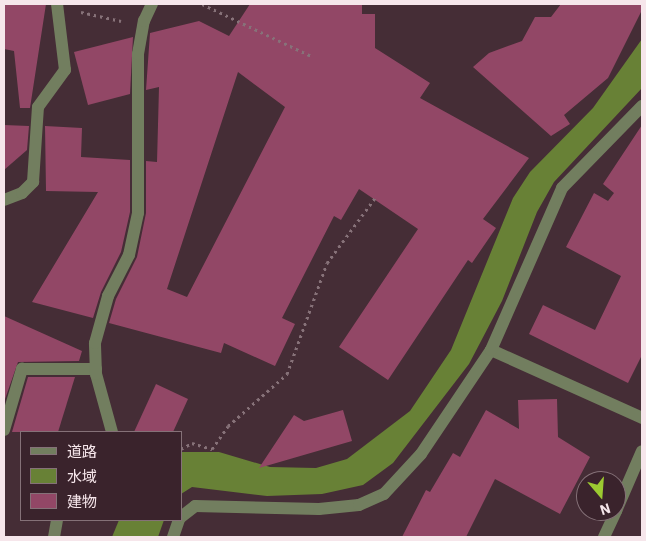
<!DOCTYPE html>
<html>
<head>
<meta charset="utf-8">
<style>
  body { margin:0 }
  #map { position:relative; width:646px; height:541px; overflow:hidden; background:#452d36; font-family:"IBM Plex Sans","Noto Sans JP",sans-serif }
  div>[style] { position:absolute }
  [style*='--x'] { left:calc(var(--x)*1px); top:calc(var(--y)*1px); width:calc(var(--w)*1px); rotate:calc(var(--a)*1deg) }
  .water>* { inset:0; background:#688136 }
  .building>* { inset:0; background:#924766 }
  .path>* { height:3px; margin-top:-1.5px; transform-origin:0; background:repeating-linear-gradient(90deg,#877279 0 2.5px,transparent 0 6.5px) }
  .minor>* { height:12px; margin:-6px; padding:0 6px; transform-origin:6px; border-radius:6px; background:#727e5f }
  span { translate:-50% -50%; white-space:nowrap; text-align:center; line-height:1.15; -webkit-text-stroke:5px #3a232c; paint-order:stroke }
  .frame { position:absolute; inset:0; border:5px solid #f6e6eb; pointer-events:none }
  .legend { position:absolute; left:20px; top:431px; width:162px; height:90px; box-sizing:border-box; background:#3a232c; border:1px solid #857178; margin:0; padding:6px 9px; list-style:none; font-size:15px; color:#f6e6eb }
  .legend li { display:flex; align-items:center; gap:10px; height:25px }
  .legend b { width:25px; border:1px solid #857178 }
  .north { position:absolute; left:576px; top:471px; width:50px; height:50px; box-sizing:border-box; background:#3a232c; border:1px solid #857178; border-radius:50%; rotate:162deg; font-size:14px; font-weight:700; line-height:20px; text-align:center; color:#f6e6eb }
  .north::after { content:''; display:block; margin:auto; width:18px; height:22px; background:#9cca31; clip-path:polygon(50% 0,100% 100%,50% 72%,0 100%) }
</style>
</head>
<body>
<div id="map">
  <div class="water">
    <div style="clip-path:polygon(642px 39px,642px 88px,554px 182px,537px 212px,502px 301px,469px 364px,393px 463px,363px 485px,322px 494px,267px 496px,192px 487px,181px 494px,181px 452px,219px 452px,270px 467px,316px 468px,347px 459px,410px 411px,451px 350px,513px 198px,530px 172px,593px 108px)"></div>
    <div style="clip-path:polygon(119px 520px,164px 520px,158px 537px,112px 537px)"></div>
  </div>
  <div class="building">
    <div style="clip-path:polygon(4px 4px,46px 4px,30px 108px,20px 108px,14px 51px,4px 49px)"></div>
    <div style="clip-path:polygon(evenodd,250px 4px,362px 4px,362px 14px,375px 14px,375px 48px,430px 83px,420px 98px,529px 158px,483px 219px,496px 228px,472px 263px,468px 260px,388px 380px,339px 347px,418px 229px,359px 189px,341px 220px,334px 216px,282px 318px,295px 324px,275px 366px,224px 343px,221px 353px,109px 323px,116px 299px,137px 257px,146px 213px,146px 161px,157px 162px,159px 87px,146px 90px,150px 33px,199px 21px,229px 36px,250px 4px,238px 72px,285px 107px,187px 297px,167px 289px,238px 72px)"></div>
    <div style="clip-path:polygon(561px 4px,642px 4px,642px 10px,608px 78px,564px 115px,570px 124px,551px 136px,473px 67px,489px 53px,522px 41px,535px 17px,551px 17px)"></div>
    <div style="clip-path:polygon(133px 37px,130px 94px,88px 105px,74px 52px)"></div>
    <div style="clip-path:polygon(4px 125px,29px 126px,27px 150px,4px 170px)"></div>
    <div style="clip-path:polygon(642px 125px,642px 355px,628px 383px,529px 334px,543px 305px,595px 330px,621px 276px,566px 247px,594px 193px,608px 201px,614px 193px,603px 184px)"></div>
    <div style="clip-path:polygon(45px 126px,82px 128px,81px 157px,130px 160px,130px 212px,121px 252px,101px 292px,93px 318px,32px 302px,98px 192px,46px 191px)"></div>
    <div style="clip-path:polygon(4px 316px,82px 351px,79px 361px,18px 362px,4px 402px)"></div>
    <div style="clip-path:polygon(28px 377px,75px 377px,58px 432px,12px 432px)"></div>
    <div style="clip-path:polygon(156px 384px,188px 399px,173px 432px,134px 432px)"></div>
    <div style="clip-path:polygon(557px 399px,558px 437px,590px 457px,560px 514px,495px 479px,466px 537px,402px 537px,426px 490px,430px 492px,453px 453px,460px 457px,486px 410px,519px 429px,518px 400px)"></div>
    <div style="clip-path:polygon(343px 410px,352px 441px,259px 468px,294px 415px,304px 421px)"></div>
  </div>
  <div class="path">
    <div style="--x:202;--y:4;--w:123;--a:25.5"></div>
    <div style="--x:81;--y:12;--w:41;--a:12.7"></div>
    <div style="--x:181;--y:449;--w:13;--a:-29"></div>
    <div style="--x:192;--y:443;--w:21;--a:17"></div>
    <div style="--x:212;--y:449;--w:28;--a:-55"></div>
    <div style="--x:228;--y:426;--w:79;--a:-41.4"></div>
    <div style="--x:287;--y:374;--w:118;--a:-70.2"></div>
    <div style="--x:327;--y:263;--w:81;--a:-53.6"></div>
  </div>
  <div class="minor">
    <div style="--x:4;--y:200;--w:19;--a:-21"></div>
    <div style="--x:22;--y:193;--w:16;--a:-45"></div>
    <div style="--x:33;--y:182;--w:75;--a:-86.2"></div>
    <div style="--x:38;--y:107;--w:46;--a:-53.9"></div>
    <div style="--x:65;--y:70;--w:66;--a:-96.9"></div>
    <div style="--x:491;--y:350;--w:166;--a:24.2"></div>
    <div style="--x:4;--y:430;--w:64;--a:-73.6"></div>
    <div style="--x:22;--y:369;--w:74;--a:0"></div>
    <div style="--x:112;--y:432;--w:60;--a:-105.4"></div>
    <div style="--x:96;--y:374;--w:31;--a:-92"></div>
    <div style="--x:95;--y:343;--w:49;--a:-74.5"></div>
    <div style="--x:108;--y:296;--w:46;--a:-62.9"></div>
    <div style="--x:129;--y:255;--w:43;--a:-77.9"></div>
    <div style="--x:138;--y:213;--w:159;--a:-90"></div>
    <div style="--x:138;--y:54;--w:34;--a:-80"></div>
    <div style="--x:144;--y:21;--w:19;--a:-65"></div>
    <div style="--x:616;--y:511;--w:65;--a:-66.6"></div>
    <div style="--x:181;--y:517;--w:18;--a:-38"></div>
    <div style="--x:195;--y:506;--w:124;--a:1.4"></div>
    <div style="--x:319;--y:509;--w:40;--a:-5.7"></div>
    <div style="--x:359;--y:505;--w:27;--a:-24"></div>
    <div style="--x:384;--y:494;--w:54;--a:-47.2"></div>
    <div style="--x:421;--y:454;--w:125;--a:-56.1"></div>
    <div style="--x:491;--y:350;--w:177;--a:-66.3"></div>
    <div style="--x:562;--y:188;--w:115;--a:-45.7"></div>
    <div style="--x:54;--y:537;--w:17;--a:-80"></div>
    <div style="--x:173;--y:537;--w:18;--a:-71"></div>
    <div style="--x:604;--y:537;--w:29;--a:-65"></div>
  </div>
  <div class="frame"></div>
  <ul class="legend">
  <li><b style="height:6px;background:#727e5f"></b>道路</li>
  <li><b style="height:14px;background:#688136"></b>水域</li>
  <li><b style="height:14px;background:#924766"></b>建物</li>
  </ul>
  <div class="north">N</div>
</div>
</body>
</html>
